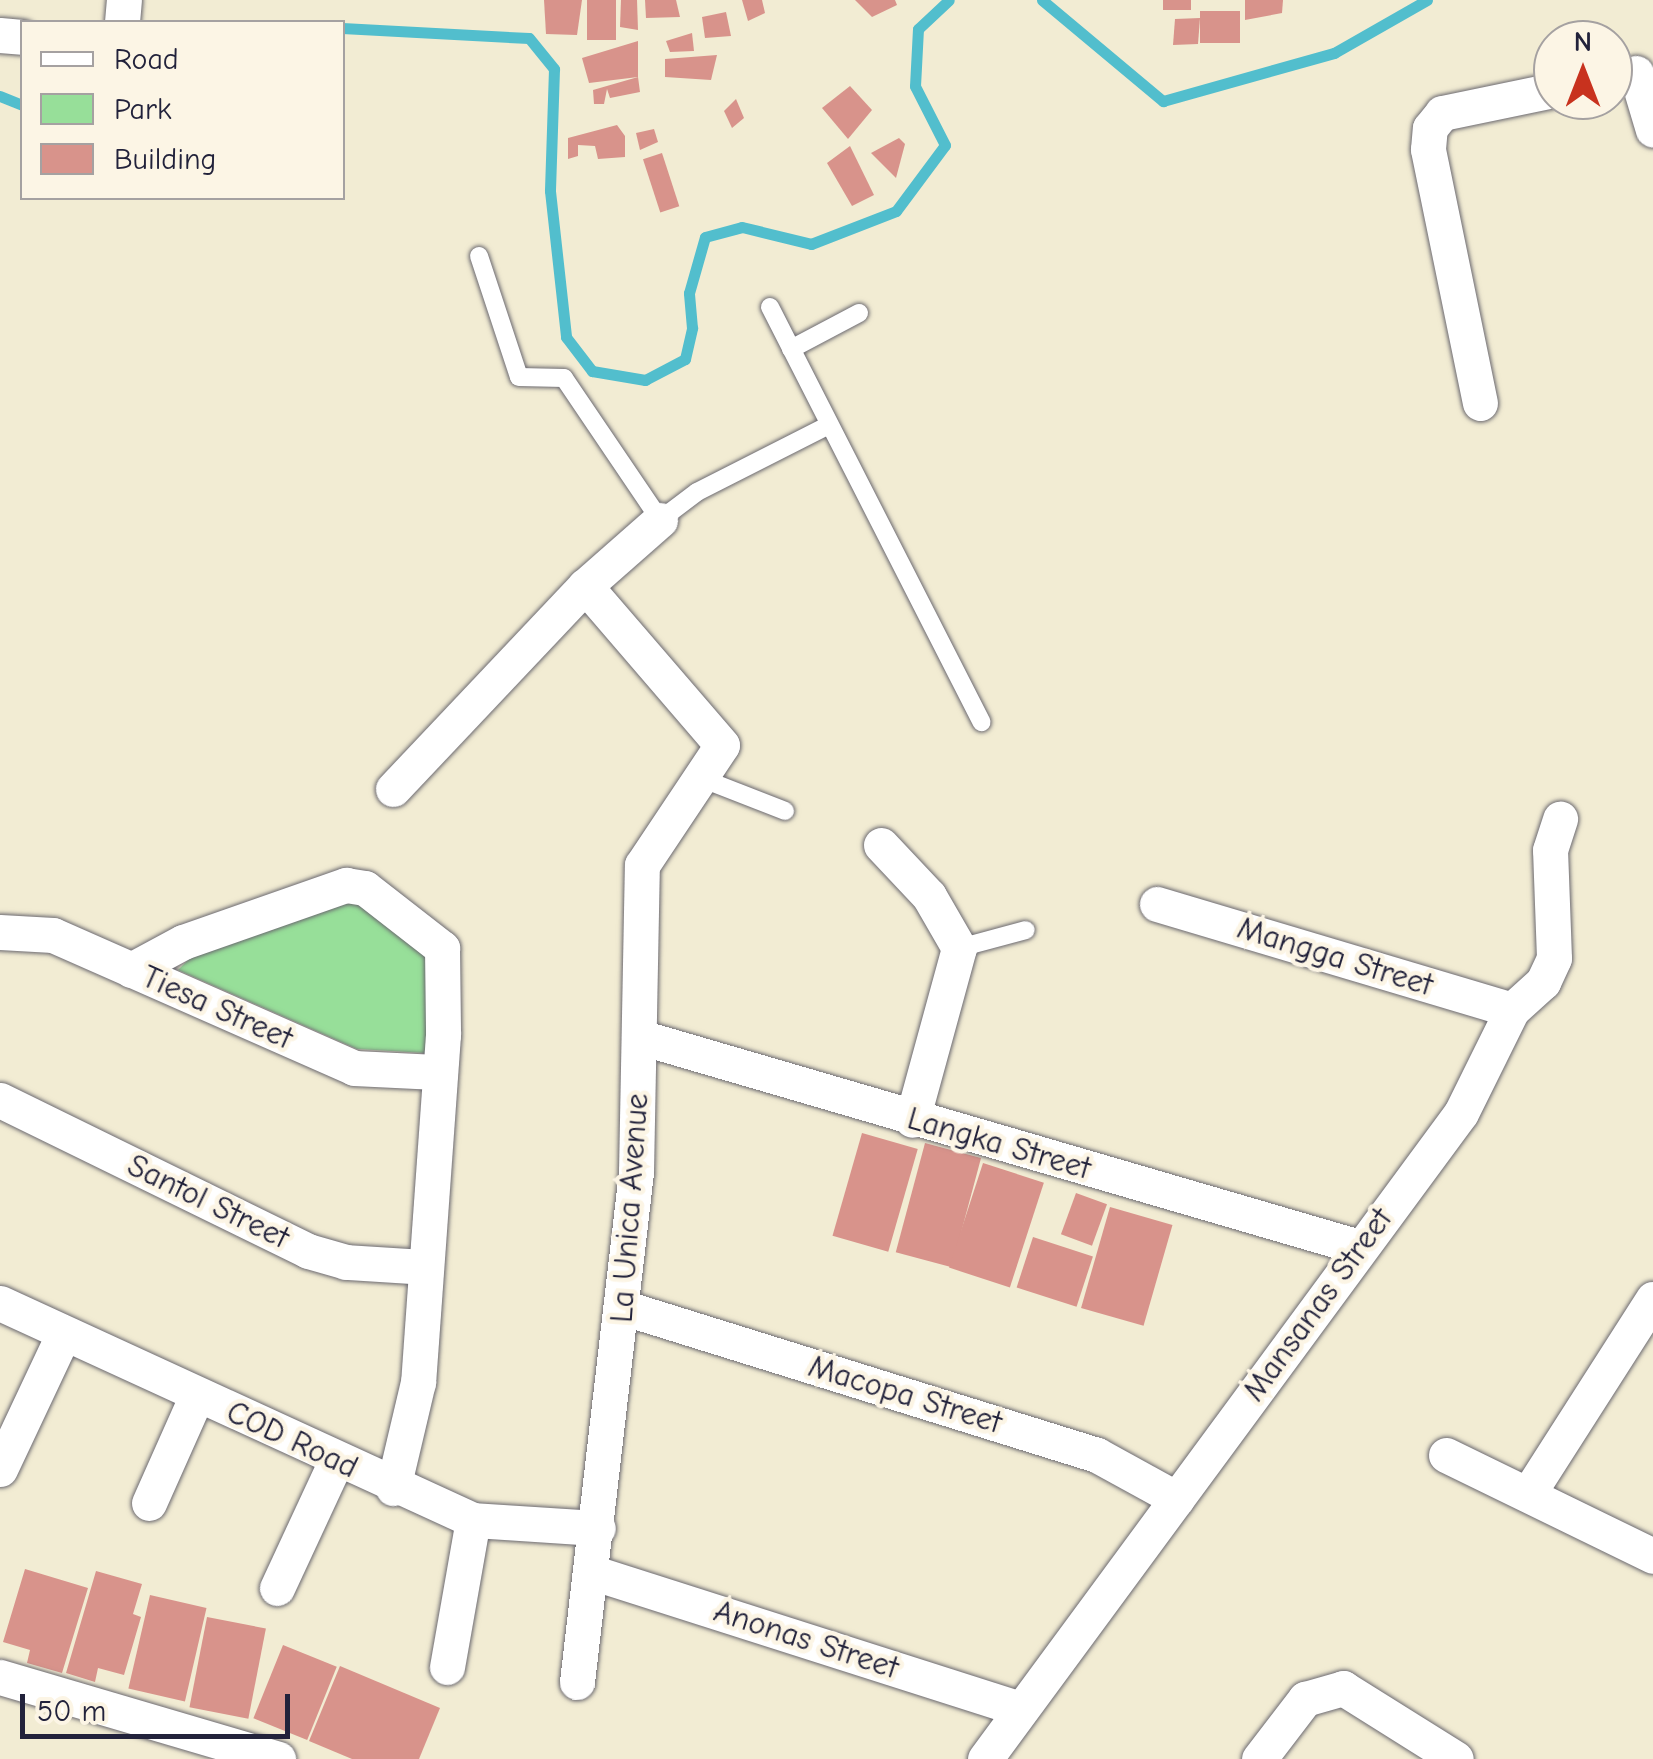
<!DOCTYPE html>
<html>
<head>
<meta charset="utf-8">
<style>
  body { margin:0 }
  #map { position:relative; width:1653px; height:1759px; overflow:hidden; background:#f2ecd3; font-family:"Comic Neue",sans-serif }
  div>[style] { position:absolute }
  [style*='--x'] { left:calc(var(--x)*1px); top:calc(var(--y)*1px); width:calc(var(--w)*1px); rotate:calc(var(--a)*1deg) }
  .green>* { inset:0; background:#97df99 }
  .stream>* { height:11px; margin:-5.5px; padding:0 5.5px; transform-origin:5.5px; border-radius:5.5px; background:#52becd }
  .building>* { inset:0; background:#d8938b; transform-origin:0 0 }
  .roads { filter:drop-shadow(0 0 2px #6b6970) drop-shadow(0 0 2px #6b6970) }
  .lane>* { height:18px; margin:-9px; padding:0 9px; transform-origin:9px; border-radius:9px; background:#fff }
  .street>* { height:35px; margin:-17.5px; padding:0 17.5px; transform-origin:17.5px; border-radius:17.5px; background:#fff }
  span { translate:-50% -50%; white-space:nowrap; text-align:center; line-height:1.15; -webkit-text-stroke:9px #fcf5e5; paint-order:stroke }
  .street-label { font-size:32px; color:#22223b }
  .legend { position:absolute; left:20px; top:20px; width:325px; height:180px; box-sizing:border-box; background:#fcf5e5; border:2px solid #a5a1a1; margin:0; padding:12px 18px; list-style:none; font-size:30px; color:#22223b }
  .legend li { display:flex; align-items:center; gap:20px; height:50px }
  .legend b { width:50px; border:2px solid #a5a1a1 }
  .north { position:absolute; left:1533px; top:20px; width:100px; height:100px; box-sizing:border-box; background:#fcf5e5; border:2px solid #a5a1a1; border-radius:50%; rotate:0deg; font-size:28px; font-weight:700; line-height:40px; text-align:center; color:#22223b }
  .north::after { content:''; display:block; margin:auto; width:35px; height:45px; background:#c8321e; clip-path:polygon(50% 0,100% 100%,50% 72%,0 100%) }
  .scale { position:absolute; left:20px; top:1694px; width:270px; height:45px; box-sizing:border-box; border:5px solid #22223b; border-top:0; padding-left:12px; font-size:30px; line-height:35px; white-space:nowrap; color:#22223b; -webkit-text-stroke:8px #fcf5e5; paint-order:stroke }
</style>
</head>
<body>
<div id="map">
  <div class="green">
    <div style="clip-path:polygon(356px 900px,433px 952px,425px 1053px,357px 1049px,178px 970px,193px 955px)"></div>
  </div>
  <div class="stream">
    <div style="--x:1042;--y:0;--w:158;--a:39.9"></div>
    <div style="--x:1163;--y:101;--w:178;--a:-15.7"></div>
    <div style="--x:1334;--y:53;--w:107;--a:-29.7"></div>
    <div style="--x:342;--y:28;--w:187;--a:3.1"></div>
    <div style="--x:529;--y:38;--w:40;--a:51"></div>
    <div style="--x:554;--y:69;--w:122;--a:91.9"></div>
    <div style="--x:550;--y:191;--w:147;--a:83.7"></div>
    <div style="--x:566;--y:337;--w:43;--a:52.6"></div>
    <div style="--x:592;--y:371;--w:54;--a:9.6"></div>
    <div style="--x:645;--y:380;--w:45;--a:-27.7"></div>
    <div style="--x:685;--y:359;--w:32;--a:-77"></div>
    <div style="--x:692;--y:328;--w:35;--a:-95"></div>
    <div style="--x:689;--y:293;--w:58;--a:-74.1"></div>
    <div style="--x:705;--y:237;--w:38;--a:-15"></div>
    <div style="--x:742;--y:227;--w:71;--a:13.8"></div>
    <div style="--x:811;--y:244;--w:91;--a:-21.2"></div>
    <div style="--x:896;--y:211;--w:82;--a:-53.4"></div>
    <div style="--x:945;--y:145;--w:66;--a:-117"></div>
    <div style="--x:915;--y:86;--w:57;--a:-87"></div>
    <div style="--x:918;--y:29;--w:42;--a:-43.1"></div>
    <div style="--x:0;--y:96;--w:24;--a:22"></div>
  </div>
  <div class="building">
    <div style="clip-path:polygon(544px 0,582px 0,577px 35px,546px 34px)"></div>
    <div style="left:587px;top:0;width:29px;height:40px"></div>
    <div style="clip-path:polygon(621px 0,637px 0,638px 30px,620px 27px)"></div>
    <div style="clip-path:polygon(645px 0,676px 0,680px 17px,646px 18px)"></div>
    <div style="clip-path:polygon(742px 0,762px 0,765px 13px,748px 21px)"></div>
    <div style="clip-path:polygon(855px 0,895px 0,897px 5px,872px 17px)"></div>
    <div style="left:1163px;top:0;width:28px;height:10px"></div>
    <div style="clip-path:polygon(1245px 0,1283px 0,1282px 13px,1245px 20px)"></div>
    <div style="left:1200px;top:11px;width:40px;height:32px"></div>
    <div style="clip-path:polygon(726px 12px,731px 36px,705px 38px,702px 17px)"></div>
    <div style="clip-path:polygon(1200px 18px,1198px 44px,1173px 45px,1175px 19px)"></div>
    <div style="clip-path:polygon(692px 33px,694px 51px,670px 52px,666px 41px)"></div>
    <div style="clip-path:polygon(638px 41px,638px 77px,589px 83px,582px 58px)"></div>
    <div style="clip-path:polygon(717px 55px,711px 80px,665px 77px,665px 59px)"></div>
    <div style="clip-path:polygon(638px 77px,640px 92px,610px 98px,607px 89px,604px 104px,594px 104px,593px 90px)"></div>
    <div style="clip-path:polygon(850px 86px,872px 110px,848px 139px,822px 108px)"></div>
    <div style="clip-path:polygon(736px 99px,744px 118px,732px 128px,724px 111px)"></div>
    <div style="clip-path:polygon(617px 125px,625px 136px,625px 157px,598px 159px,595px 146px,578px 145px,578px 156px,568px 159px,568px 138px)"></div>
    <div style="clip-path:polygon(654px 129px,658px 142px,640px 150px,636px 133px)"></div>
    <div style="clip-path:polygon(899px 138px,905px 144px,896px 178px,871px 153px)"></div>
    <div style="clip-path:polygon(850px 146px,874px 195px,852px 206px,827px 163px)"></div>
    <div style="left:662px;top:153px;width:56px;height:20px;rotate:72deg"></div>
    <div style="left:862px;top:1133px;width:58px;height:107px;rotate:16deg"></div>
    <div style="left:925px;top:1143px;width:58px;height:113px;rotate:15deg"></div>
    <div style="left:983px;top:1163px;width:64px;height:110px;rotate:18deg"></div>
    <div style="left:1076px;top:1193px;width:33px;height:44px;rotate:20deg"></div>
    <div style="left:1110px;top:1207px;width:65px;height:105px;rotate:16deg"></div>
    <div style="left:1033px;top:1237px;width:63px;height:53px;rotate:18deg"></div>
    <div style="clip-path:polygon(25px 1569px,88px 1588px,62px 1673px,27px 1663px,30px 1650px,3px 1642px)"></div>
    <div style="clip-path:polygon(96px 1571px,142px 1584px,133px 1614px,141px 1617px,124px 1675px,98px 1668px,95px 1682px,66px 1673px)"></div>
    <div style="left:150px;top:1595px;width:58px;height:96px;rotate:13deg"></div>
    <div style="left:207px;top:1617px;width:60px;height:92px;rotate:11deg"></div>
    <div style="left:283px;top:1645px;width:58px;height:79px;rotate:22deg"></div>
    <div style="clip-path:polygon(340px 1666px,440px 1708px,419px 1759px,352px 1759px,309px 1741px)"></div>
  </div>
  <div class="roads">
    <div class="lane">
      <div style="--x:479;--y:256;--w:127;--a:71.7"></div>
      <div style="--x:519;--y:377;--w:45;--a:1.3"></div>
      <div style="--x:564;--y:378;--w:171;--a:55.9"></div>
      <div style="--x:660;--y:520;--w:46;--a:-37.1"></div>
      <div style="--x:697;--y:492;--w:148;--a:-26.9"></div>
      <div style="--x:770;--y:307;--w:466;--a:63"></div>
      <div style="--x:791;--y:349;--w:77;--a:-27.9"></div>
      <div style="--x:703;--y:779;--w:88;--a:21.3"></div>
      <div style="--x:959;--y:948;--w:69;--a:-15"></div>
    </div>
    <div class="street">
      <div style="--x:122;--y:22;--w:22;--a:-85"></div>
      <div style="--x:0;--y:35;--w:22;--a:5"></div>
      <div style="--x:1636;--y:73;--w:59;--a:73.4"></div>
      <div style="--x:1480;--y:403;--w:259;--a:-101.6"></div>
      <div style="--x:1428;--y:149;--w:21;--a:-85"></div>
      <div style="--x:1430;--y:128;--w:19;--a:-51"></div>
      <div style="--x:1442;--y:113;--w:113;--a:-11.7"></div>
      <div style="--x:393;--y:789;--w:279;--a:-46.6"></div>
      <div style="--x:585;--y:586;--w:100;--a:-41.3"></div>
      <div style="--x:881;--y:845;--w:70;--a:46.7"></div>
      <div style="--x:929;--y:896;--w:60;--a:60"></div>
      <div style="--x:959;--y:948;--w:178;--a:105.3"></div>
      <div style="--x:1157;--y:904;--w:370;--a:16.6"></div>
      <div style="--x:0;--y:932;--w:53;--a:3.2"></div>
      <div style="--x:53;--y:935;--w:329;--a:23.8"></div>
      <div style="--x:354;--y:1068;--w:83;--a:2.8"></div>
      <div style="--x:131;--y:970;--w:59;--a:-28.3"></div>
      <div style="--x:183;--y:942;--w:173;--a:-19.3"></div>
      <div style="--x:346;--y:885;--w:19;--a:9"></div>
      <div style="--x:365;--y:888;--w:98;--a:37.9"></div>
      <div style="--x:442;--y:948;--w:87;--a:89.3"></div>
      <div style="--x:443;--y:1035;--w:348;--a:94.1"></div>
      <div style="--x:418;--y:1382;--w:109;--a:103.3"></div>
      <div style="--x:640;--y:1037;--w:749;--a:16.28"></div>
      <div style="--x:0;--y:1100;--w:343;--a:26.1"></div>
      <div style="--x:308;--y:1251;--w:40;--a:16"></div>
      <div style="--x:346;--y:1262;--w:80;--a:3.6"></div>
      <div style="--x:0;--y:1303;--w:520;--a:24.64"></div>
      <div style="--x:473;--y:1520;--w:125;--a:3.7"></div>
      <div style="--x:625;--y:1308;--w:494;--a:17.3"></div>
      <div style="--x:1097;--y:1455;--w:91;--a:28.8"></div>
      <div style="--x:1446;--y:1455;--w:230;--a:26"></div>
      <div style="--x:0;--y:1469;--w:150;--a:-64.8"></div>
      <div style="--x:1530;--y:1491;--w:228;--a:-57.4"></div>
      <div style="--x:149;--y:1503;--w:118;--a:-66"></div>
      <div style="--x:591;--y:1572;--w:451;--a:17.7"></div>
      <div style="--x:277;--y:1588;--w:140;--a:-65.1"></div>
      <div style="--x:447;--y:1667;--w:149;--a:-80"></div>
      <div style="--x:0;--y:1677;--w:290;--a:16.4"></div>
      <div style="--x:577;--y:1682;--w:513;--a:-83.4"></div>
      <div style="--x:636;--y:1172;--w:307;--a:-88.9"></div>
      <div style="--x:642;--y:865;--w:144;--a:-56.3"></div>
      <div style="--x:722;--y:745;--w:210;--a:-130.7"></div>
      <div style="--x:985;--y:1759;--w:802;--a:-53.62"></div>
      <div style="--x:1461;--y:1113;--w:115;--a:-63.7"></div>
      <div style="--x:1512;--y:1010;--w:42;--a:-42.1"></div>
      <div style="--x:1543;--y:982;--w:26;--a:-65"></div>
      <div style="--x:1554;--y:958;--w:108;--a:-92.1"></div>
      <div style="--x:1550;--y:850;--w:33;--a:-72"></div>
      <div style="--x:1259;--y:1759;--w:76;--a:-52.5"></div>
      <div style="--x:1305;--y:1699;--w:40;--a:-16"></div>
      <div style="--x:1343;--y:1688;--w:133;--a:32.1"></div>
    </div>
  </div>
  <div class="street-label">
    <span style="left:1335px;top:957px;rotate:17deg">Mangga Street</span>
    <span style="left:217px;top:1008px;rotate:24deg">Tiesa Street</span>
    <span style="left:999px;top:1144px;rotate:16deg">Langka Street</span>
    <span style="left:208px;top:1202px;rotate:26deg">Santol Street</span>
    <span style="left:630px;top:1208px;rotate:-86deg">La Unica Avenue</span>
    <span style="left:1318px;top:1305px;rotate:-54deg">Mansanas Street</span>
    <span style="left:905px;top:1395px;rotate:17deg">Macopa Street</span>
    <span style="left:292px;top:1440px;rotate:25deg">COD Road</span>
    <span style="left:806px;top:1640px;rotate:18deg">Anonas Street</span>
  </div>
  <ul class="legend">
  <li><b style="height:12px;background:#fff"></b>Road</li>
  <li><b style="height:28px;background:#97df99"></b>Park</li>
  <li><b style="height:28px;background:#d8938b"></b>Building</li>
  </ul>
  <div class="north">N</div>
  <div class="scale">50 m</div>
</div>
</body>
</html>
